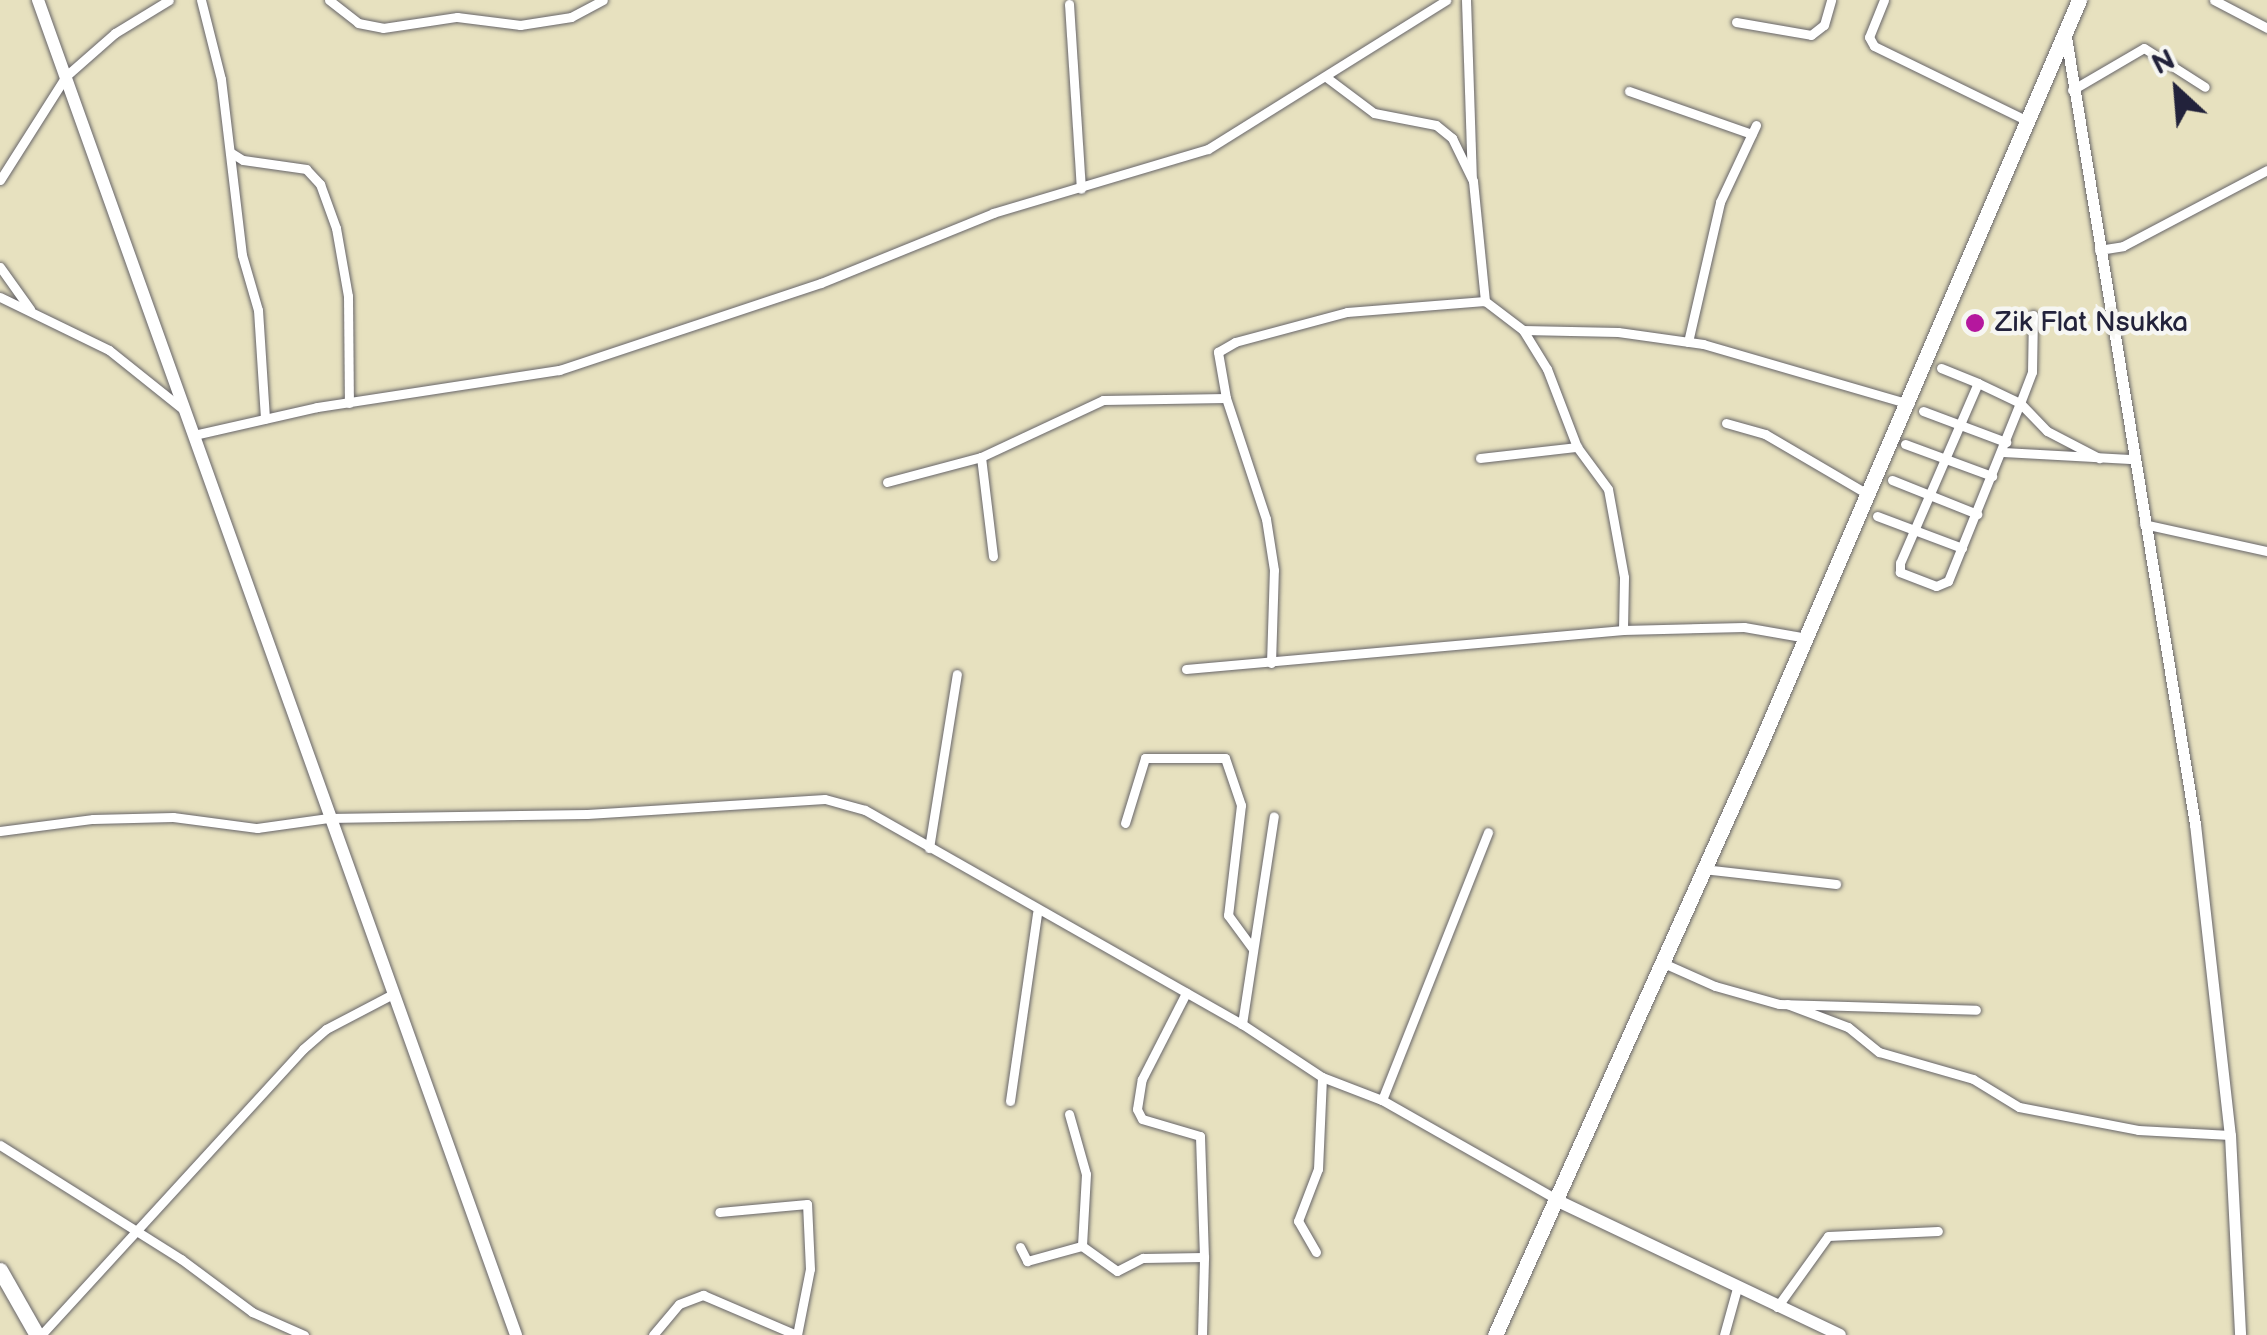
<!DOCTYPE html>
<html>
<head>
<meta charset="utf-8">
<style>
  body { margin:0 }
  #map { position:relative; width:2267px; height:1335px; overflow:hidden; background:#e7e1bf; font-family:"Balsamiq Sans",sans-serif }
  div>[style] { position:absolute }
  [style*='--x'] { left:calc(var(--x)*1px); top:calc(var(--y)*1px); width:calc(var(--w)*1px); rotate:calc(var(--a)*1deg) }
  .roads { filter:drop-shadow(0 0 2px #676569) drop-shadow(0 0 2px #676569) }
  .minor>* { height:9px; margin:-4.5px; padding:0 4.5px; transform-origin:4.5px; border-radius:4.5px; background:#fff }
  .tertiary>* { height:11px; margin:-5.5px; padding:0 5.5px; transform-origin:5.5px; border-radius:5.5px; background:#fff }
  .secondary>* { height:12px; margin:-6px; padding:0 6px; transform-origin:6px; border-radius:6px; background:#fff }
  .primary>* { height:15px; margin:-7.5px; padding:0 7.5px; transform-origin:7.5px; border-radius:7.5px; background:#fff }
  .dots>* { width:28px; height:28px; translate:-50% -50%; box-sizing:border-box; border:5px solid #f6f6f2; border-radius:50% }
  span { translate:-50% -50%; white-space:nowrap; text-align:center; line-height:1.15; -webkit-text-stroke:9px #f6f6f2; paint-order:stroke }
  .poi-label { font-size:28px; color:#22223b }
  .left { translate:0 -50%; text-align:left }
  .north { position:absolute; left:2127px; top:40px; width:100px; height:100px; -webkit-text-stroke:8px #f6f6f2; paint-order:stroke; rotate:334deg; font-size:28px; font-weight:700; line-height:40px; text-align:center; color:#22223b }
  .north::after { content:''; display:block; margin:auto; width:35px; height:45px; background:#22223b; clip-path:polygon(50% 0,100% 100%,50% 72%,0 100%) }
</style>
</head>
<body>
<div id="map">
  <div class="roads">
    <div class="minor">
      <div style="--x:201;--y:0;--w:81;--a:75.8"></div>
      <div style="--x:221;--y:79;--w:177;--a:83.2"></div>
      <div style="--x:242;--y:255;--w:57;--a:73.8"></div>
      <div style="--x:258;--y:310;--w:109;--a:86.3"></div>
      <div style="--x:329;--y:0;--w:37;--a:38"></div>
      <div style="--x:358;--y:23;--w:25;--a:11"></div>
      <div style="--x:383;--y:28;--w:75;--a:-8.5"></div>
      <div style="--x:457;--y:17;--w:64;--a:7.2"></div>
      <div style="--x:520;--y:25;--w:52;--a:-8.9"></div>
      <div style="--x:571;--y:17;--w:36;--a:-28"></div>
      <div style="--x:1466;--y:0;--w:177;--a:88.1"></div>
      <div style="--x:1884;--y:0;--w:40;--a:112"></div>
      <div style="--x:1869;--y:37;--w:10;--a:61"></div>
      <div style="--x:1874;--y:46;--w:171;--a:26"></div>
      <div style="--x:2214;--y:0;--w:60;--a:27.8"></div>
      <div style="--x:1069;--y:4;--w:185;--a:86.3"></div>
      <div style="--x:1736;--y:22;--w:76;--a:9.8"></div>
      <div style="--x:1811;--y:35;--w:16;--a:-38"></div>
      <div style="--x:1824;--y:25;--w:26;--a:-74"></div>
      <div style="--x:1326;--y:77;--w:60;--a:36.9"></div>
      <div style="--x:1374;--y:113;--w:63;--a:11"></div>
      <div style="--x:1436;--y:125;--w:21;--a:39"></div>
      <div style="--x:1452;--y:138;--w:48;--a:64"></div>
      <div style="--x:1473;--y:181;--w:121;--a:84.3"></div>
      <div style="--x:2072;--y:90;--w:83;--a:-30.3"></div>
      <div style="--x:2144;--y:48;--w:72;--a:32.6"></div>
      <div style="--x:1629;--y:91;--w:130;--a:19.3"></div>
      <div style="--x:230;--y:152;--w:15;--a:32"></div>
      <div style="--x:243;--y:160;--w:64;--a:8.1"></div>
      <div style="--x:306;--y:169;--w:21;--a:47"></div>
      <div style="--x:320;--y:184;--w:47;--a:70"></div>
      <div style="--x:336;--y:228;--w:69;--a:80"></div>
      <div style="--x:348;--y:296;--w:107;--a:89.5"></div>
      <div style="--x:0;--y:180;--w:123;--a:-57.6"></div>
      <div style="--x:66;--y:76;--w:65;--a:-41.3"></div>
      <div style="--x:115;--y:33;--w:63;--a:-31.4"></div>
      <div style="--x:2099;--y:250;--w:24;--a:-9"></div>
      <div style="--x:2123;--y:246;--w:163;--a:-27.8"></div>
      <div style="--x:0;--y:267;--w:52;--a:54.5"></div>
      <div style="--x:0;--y:297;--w:121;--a:25.9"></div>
      <div style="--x:109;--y:350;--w:96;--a:38.7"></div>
      <div style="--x:2033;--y:315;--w:57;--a:91"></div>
      <div style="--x:2032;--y:372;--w:33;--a:111"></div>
      <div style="--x:2020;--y:403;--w:39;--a:46"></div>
      <div style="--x:2047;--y:431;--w:59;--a:27.4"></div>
      <div style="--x:1688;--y:342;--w:144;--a:-77.1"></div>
      <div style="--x:1720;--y:202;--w:85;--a:-64.9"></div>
      <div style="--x:1941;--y:368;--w:40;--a:22"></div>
      <div style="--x:1978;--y:383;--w:47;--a:25.5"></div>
      <div style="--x:2020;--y:403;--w:192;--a:112"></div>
      <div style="--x:1948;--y:581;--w:13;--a:157"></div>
      <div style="--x:1936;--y:586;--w:39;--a:-159"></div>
      <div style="--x:1900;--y:572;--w:9;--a:-90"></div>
      <div style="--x:1900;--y:563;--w:196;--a:-66.6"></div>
      <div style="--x:1923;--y:411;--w:89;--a:20.5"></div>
      <div style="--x:1726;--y:423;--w:41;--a:15.8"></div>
      <div style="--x:1765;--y:434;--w:121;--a:30.4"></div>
      <div style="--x:194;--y:435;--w:126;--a:-12.8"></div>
      <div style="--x:317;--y:407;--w:245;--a:-8.7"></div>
      <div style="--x:559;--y:370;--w:276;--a:-18.4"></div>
      <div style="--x:821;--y:283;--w:186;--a:-22.1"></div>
      <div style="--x:993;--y:213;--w:224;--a:-16.6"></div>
      <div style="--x:1208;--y:149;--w:281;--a:-32"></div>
      <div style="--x:1905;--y:444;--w:93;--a:20.2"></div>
      <div style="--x:2003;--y:452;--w:127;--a:3.2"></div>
      <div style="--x:981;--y:457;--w:100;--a:83.1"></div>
      <div style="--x:1480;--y:458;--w:98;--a:-6.5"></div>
      <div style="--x:1892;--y:480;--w:92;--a:21.8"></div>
      <div style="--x:887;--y:482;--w:97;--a:-14.9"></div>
      <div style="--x:981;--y:457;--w:135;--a:-25"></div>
      <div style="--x:1103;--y:400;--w:123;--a:-0.9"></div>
      <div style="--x:1877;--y:516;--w:91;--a:20.6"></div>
      <div style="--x:2144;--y:524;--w:126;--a:12.4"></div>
      <div style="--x:1623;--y:630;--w:53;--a:-88.9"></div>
      <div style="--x:1624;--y:577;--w:89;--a:-100.3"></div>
      <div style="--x:1608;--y:489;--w:52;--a:-126.4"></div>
      <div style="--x:1577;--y:447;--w:84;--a:-111"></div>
      <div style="--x:1547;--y:369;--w:46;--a:-121.6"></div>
      <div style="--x:1523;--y:330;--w:95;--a:1.2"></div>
      <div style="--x:1618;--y:332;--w:86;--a:8"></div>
      <div style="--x:1703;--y:344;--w:215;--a:16.2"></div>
      <div style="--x:1271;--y:663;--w:93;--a:-88.2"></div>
      <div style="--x:1274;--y:570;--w:52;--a:-98.9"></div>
      <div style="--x:1266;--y:519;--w:127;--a:-108.3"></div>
      <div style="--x:1226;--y:398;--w:47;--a:-99.9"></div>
      <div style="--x:1218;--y:352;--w:20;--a:-30"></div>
      <div style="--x:1235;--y:342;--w:116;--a:-15"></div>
      <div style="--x:1347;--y:312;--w:138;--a:-4.6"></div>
      <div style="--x:1485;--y:301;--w:48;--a:37.3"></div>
      <div style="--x:1186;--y:669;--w:439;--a:-5.1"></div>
      <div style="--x:1623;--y:630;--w:121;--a:-1.4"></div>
      <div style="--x:1744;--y:627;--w:64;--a:9.9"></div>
      <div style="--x:1125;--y:823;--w:68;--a:-72.9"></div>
      <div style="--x:1145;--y:758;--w:80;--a:0"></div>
      <div style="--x:1225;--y:758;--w:50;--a:71.2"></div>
      <div style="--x:1241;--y:805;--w:111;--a:96.7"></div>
      <div style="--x:1228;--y:915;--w:42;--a:53.7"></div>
      <div style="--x:0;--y:831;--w:94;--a:-7.4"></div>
      <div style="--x:93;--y:819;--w:80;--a:-1.4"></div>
      <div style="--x:173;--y:817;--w:85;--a:7.5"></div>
      <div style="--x:257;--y:828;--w:72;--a:-8"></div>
      <div style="--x:328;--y:818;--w:259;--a:-0.9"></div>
      <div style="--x:587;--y:814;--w:238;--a:-3.6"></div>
      <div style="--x:825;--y:799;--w:41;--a:15.4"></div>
      <div style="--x:865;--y:810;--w:434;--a:29.6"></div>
      <div style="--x:1242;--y:1024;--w:96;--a:33.5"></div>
      <div style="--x:1322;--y:1077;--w:64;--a:21"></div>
      <div style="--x:1382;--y:1100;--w:200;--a:29.6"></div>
      <div style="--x:929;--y:848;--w:176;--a:-80.9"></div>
      <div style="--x:1703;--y:869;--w:134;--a:6.4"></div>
      <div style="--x:1661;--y:962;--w:59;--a:24"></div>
      <div style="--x:1715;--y:986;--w:66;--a:15.7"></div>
      <div style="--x:1779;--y:1004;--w:197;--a:1.7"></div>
      <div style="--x:1787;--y:1004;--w:65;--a:20.7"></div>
      <div style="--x:1848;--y:1027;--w:40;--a:39"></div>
      <div style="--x:1879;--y:1052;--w:98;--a:16"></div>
      <div style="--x:1973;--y:1079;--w:54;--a:31.3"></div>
      <div style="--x:2019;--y:1107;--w:121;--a:10.9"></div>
      <div style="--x:2138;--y:1130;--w:92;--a:3.1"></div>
      <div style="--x:1242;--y:1024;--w:210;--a:-81.3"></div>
      <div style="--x:1382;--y:1100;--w:288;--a:-68.4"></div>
      <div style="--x:1010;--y:1101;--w:190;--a:-81.8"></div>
      <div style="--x:1069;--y:1114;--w:62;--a:74.2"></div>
      <div style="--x:1086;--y:1174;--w:72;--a:93.2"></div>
      <div style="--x:0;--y:1145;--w:214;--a:32.2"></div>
      <div style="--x:181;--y:1259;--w:89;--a:36.7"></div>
      <div style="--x:252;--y:1312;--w:57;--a:23.9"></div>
      <div style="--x:1020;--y:1247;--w:16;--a:63"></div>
      <div style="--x:1027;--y:1261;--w:57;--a:-15.3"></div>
      <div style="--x:1082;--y:1246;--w:43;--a:35.5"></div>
      <div style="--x:1117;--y:1271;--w:29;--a:-27"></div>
      <div style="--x:1143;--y:1258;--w:61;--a:-0.9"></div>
      <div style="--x:1204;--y:1257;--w:121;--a:-91.9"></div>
      <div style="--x:1200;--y:1136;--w:60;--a:-163.7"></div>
      <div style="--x:1142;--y:1119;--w:11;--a:-117"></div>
      <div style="--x:1137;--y:1109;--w:30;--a:-81"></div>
      <div style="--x:1142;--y:1079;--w:97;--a:-62.9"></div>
      <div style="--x:1316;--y:1252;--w:36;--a:-120"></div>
      <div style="--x:1298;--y:1221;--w:56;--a:-69"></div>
      <div style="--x:1318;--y:1169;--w:92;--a:-87.5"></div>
      <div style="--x:1777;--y:1307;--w:87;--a:-54.3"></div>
      <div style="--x:1828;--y:1236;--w:110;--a:-2.6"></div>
      <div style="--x:41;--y:1335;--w:388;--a:-47.5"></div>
      <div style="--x:303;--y:1049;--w:30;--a:-41"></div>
      <div style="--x:326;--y:1029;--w:76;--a:-27.6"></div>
      <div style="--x:653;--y:1335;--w:40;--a:-50"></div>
      <div style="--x:679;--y:1304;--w:26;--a:-21"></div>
      <div style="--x:703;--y:1295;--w:102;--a:23.1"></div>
      <div style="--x:797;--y:1335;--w:67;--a:-78.9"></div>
      <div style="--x:810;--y:1269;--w:65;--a:-92.6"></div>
      <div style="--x:807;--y:1204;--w:88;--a:174.8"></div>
      <div style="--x:1202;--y:1335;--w:78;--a:-88.5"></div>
      <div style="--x:1724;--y:1335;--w:49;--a:-74.5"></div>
    </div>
    <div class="tertiary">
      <div style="--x:2066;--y:37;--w:798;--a:80.69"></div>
      <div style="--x:2195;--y:824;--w:313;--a:83.6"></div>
      <div style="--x:2230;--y:1135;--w:200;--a:87.1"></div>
    </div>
    <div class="secondary">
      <div style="--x:38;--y:0;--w:1418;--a:70.3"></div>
      <div style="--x:1558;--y:1201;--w:312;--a:25.4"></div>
    </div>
    <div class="primary">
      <div style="--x:0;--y:1270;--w:75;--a:60.4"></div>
      <div style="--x:1495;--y:1335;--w:645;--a:-65.82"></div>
      <div style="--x:1759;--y:747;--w:813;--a:-66.81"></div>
    </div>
  </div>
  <div class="dots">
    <div style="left:1975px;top:323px;background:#b5179e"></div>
  </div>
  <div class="poi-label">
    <span class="left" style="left:1995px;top:323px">Zik Flat Nsukka</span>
  </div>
  <div class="north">N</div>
</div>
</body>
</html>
